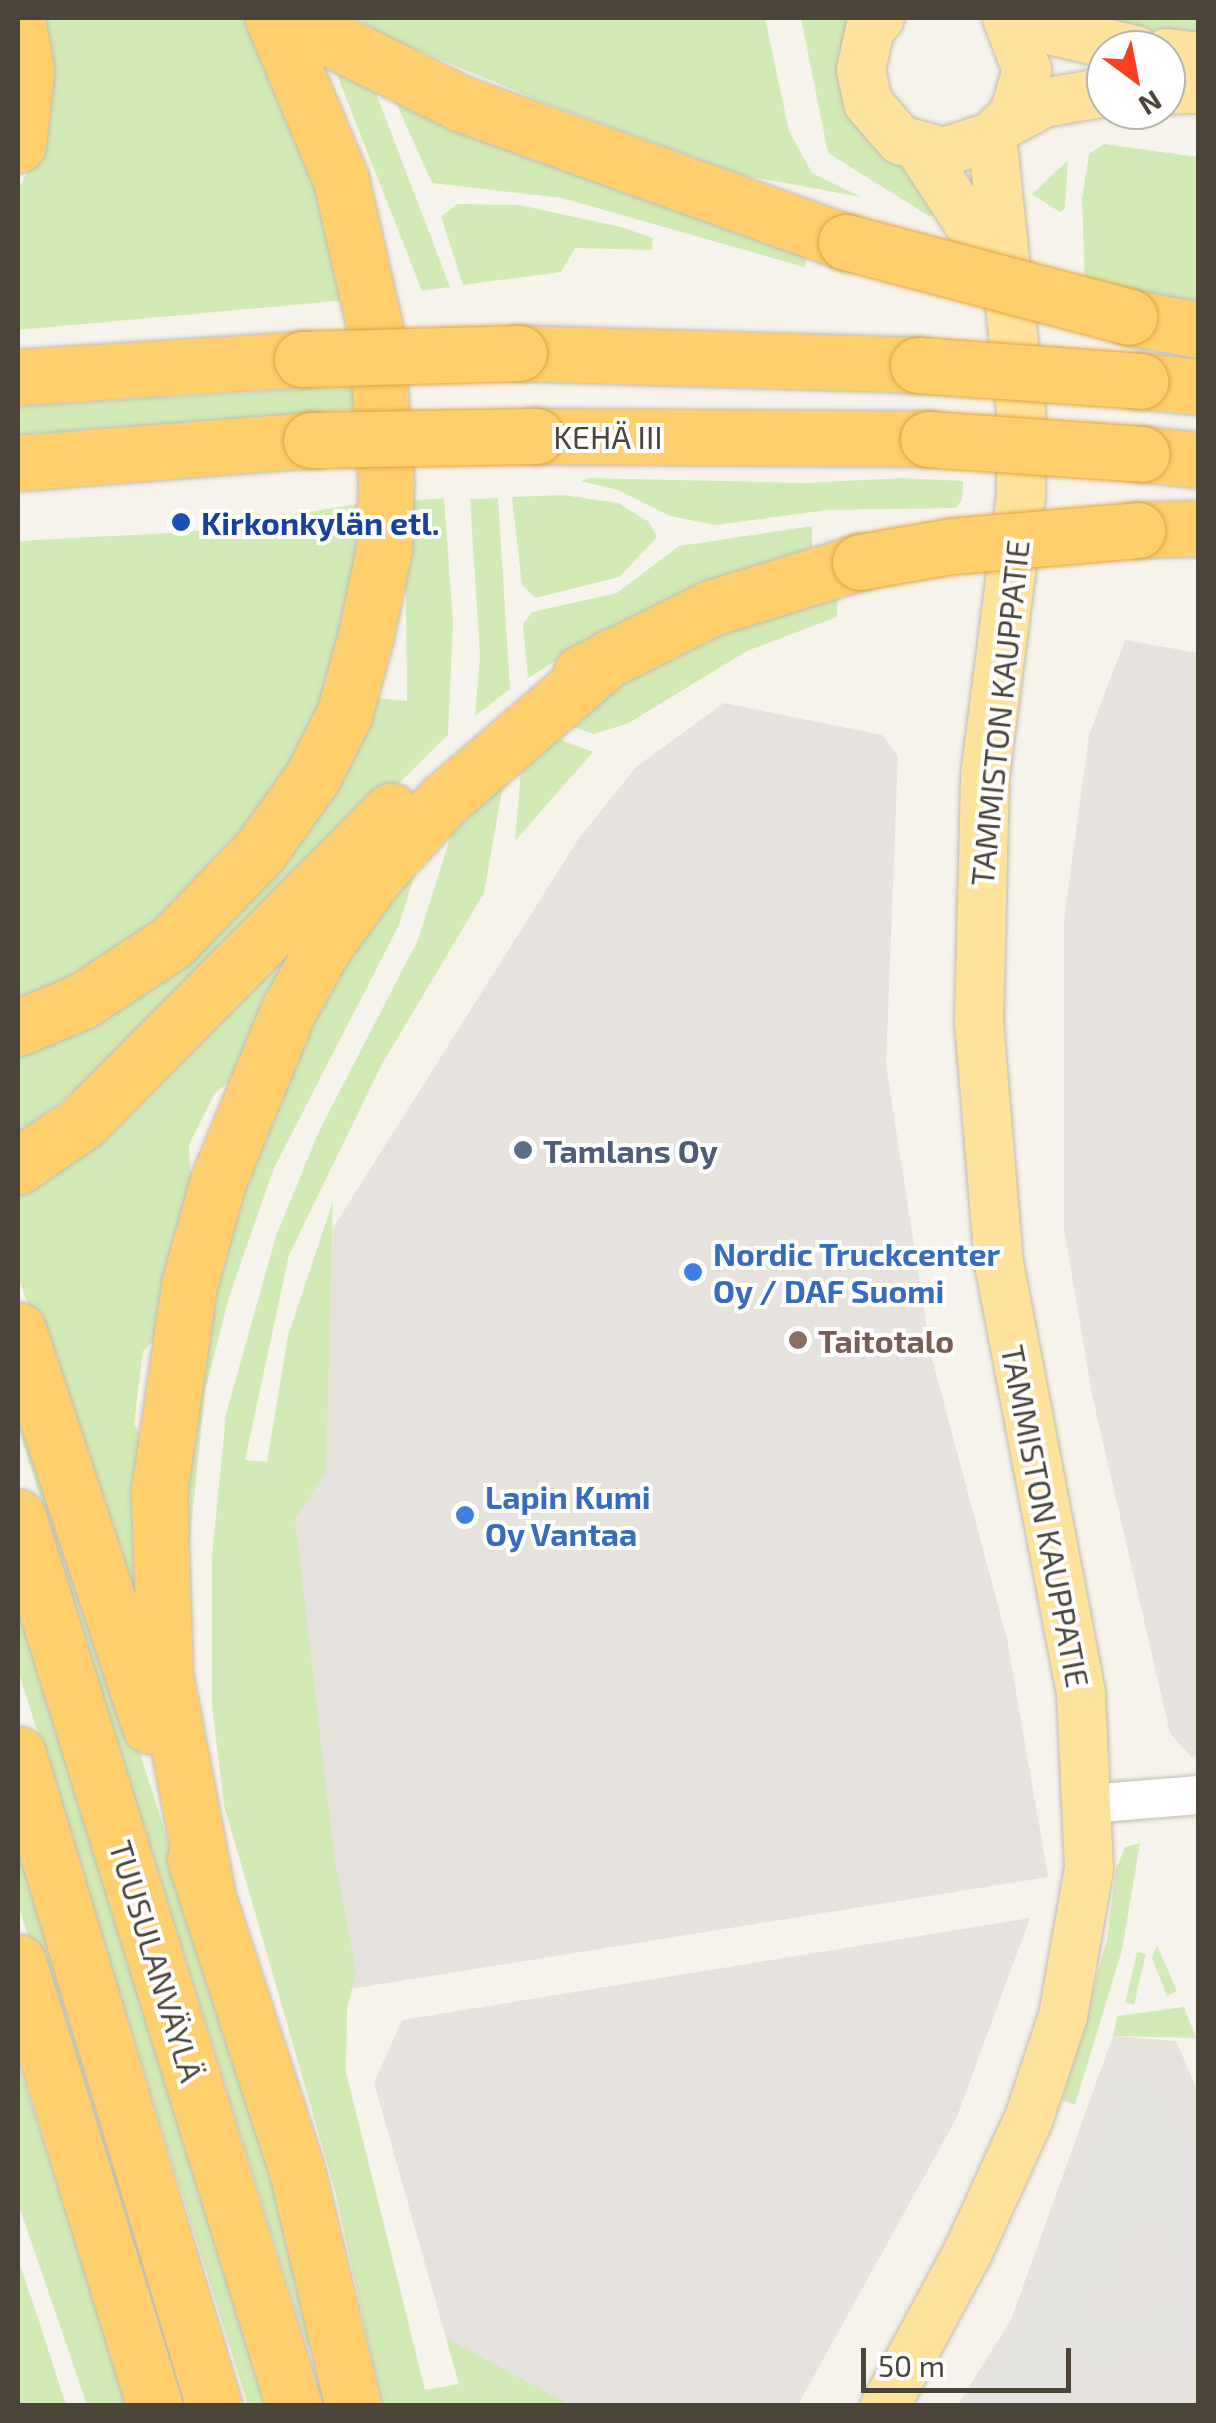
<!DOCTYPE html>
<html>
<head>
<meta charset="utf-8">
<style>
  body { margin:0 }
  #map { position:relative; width:1216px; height:2423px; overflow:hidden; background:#f6f3ec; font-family:"Exo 2",sans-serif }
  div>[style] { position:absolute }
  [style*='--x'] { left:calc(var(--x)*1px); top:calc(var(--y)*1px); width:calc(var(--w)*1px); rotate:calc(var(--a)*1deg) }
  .industrial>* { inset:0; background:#e6e2dd }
  .green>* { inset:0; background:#d2eab5; transform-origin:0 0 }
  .parking>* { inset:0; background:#e5e3e0 }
  .roads { filter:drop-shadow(0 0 2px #c2bbae) drop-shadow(0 0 2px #c2bbae) }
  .minor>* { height:38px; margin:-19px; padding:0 19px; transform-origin:19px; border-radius:19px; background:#fff }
  .major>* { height:48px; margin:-24px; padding:0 24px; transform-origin:24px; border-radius:24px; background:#ffe39c }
  .highway>* { height:55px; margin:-27.5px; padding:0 27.5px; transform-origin:27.5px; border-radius:27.5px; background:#ffcf6e }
  .bridges { filter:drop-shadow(0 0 2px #e0a43c) drop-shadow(0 0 2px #e0a43c) }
  .highway-bridge>* { height:55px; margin:-27.5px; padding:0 27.5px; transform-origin:27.5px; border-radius:27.5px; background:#ffcf6e }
  .dots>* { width:28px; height:28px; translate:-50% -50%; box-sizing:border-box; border:5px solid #fff; border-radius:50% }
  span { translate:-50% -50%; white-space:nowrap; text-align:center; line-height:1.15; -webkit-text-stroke:8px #fff; paint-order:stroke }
  .street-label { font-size:32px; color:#4b4439 }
  .transit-label { font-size:32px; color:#164399; font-weight:700 }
  .left { translate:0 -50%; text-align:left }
  .service-label { font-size:32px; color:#4e5e75; font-weight:700 }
  .shop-label { font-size:32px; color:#366cbe; font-weight:700 }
  .education-label { font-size:32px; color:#785e54; font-weight:700 }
  .frame { position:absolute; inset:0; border:20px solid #4b4439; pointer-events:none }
  .north { position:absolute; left:1086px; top:30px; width:100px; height:100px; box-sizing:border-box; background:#fff; border:2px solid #b7b4b0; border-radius:50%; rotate:148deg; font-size:28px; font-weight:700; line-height:40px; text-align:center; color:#4b4439 }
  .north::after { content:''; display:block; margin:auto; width:35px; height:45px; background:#fc3f1d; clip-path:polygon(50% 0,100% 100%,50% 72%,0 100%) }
  .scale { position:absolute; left:861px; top:2348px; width:210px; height:45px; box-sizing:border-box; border:5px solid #4b4439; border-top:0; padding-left:12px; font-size:30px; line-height:35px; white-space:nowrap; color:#4b4439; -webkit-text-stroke:8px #fff; paint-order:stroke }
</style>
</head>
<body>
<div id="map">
  <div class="industrial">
    <div style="clip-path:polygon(1125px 640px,1198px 653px,1198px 1756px,1191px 1757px,1170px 1733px,1093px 1399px,1064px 1229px,1064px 920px,1089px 735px)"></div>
    <div style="clip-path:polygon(724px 703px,882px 735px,898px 756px,886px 1065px,931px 1355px,1007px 1639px,1048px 1877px,313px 1995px,267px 1506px,324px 1470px,333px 1228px,579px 838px,636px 767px)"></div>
    <div style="clip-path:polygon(1030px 1918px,956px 2119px,798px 2405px,465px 2405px,374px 2083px,402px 2020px)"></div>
    <div style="clip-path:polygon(1113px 2036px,1176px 2041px,1198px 2092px,1198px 2405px,957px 2406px,1011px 2320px)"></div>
  </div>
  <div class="green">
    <div style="clip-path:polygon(34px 18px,241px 18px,265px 30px,359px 299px,18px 330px,18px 190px,36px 155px)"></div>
    <div style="clip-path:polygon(358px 18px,765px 18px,789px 131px,812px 173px,861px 197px,741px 175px,543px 102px,381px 35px)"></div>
    <div style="clip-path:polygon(801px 18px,845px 18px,941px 214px,929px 216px,828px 153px)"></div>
    <div style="clip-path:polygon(1090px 18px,1198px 18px,1198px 38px,1090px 23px)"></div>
    <div style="clip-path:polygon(332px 62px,371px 80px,450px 287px,422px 291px)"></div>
    <div style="clip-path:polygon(389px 87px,809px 252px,804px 267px,562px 198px,432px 183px)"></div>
    <div style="clip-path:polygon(1104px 144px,1198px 157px,1198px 309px,1085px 283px,1082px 199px,1089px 154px)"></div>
    <div style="clip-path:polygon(1068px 160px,1065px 209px,1060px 212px,1032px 194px)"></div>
    <div style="clip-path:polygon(458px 204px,519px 205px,621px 227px,653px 238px,652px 250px,575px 248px,561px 272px,463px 285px,441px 216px)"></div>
    <div style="clip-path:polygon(372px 385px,373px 408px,18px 435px,18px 406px)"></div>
    <div style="clip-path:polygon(589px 478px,806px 483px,901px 478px,963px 481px,962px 500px,956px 508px,828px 510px,715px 525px,670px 516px,618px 490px,581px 481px)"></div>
    <div style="clip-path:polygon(563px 495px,618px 503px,649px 522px,657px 537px,619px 577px,535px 598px,522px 585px,512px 497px)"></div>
    <div style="clip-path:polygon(444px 498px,453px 622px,448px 735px,133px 1045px,18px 1135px,18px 1048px,89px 1016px,376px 673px,379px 698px,407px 701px,405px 501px)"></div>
    <div style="clip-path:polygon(498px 498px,510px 689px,475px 716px,480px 656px,470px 499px)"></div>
    <div style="clip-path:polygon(376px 501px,309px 750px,165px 925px,18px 1012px,18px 541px,188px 532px)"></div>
    <div style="clip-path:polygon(812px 526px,812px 553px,567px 654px,528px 678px,523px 624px,532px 612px,617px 593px,679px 546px)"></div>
    <div style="clip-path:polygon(838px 594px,837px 617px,747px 651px,627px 724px,593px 734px,559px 722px,606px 689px,708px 637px)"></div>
    <div style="clip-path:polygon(543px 733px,593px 752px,515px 841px,523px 748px)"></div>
    <div style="clip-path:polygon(507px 762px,484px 893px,382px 1064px,289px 1255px,245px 1460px,267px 1462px,288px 1336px,333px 1201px,326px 1471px,295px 1519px,334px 1855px,356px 1973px,347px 2008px,346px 2072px,425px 2390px,459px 2384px,446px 2338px,570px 2405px,382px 2405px,335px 2190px,224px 1805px,212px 1706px,212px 1556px,226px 1414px,276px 1236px,319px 1131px,418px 940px,462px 800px)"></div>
    <div style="clip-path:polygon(425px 841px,399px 925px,274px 1168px,229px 1297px,205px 1391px,184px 1598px,175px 1599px,213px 1253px,296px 1022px)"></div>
    <div style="clip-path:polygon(301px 941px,244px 1070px,215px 1093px,189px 1145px,190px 1169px,201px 1186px,160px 1335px,143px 1351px,134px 1424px,148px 1450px,150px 1639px,18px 1277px,18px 1187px,225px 1014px)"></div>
    <div style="clip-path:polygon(18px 1374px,250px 2096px,314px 2344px,307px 2346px,18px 1427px)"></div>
    <div style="clip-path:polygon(18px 1593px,270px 2405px,248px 2405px,18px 1670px)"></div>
    <div style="clip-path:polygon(1140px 1843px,1122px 1950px,1075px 2105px,1062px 2100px,1107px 1940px,1116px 1869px,1125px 1847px)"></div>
    <div style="clip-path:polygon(18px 1847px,193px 2405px,173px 2405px,18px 1904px)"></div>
    <div style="clip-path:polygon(1157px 1945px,1177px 1991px,1167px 1996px,1152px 1958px)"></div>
    <div style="left:1137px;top:1952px;width:9px;height:52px;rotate:13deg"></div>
    <div style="clip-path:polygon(1184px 2007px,1196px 2038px,1113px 2036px,1117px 2016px)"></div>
    <div style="clip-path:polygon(18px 2063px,129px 2405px,87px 2405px,18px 2203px)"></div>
    <div style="clip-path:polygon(18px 2259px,38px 2318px,66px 2405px,18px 2405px)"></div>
  </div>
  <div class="parking">
    <div style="clip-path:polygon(evenodd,1134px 2064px,1143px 2084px,1159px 2077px,1198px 2159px,1198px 2347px,1082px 2374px,1077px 2355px,1058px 2405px,969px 2405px,1017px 2324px,1082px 2171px,1110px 2099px,1101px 2081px,1134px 2064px,1145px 2215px,1192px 2294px,1087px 2322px,1089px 2293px,1115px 2285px,1145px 2215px)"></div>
  </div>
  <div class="roads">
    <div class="minor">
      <div style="--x:1089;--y:1804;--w:109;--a:-4.7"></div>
    </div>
    <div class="major">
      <div style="--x:880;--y:18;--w:15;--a:132"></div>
      <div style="--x:870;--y:29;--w:42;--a:102.4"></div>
      <div style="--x:861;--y:70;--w:34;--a:78"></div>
      <div style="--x:868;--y:103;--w:49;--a:49.1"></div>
      <div style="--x:900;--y:140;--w:46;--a:15.3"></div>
      <div style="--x:944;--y:152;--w:51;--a:-18.4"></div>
      <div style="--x:992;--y:136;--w:31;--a:-45"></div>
      <div style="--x:1014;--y:114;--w:46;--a:-73.5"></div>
      <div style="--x:1027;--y:70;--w:56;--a:-111"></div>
      <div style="--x:1011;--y:21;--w:128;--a:13.1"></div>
      <div style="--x:1166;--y:53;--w:32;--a:7"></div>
      <div style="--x:1166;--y:90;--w:32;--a:-2"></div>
      <div style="--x:1008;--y:122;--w:40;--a:-28"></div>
      <div style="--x:1043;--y:103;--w:64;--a:-9.9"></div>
      <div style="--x:920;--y:149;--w:141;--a:56.9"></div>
      <div style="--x:885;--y:2406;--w:175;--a:-61.7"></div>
      <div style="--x:968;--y:2252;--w:147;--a:-65.5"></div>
      <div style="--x:1029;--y:2118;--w:108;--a:-71.6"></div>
      <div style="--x:1063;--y:2016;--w:149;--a:-80"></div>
      <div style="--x:1089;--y:1869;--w:176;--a:-92.6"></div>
      <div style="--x:1081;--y:1693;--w:436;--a:-100.8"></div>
      <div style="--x:999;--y:1265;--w:243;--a:-94.7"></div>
      <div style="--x:979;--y:1023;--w:247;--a:-88.6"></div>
      <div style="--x:985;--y:776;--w:282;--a:-82.7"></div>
      <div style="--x:1021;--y:496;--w:85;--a:-90"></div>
      <div style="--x:1021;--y:411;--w:277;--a:-96"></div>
    </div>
    <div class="highway">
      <div style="--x:289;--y:18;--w:193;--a:26.4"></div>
      <div style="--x:462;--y:104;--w:408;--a:19.8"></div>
      <div style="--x:18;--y:24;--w:48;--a:80.3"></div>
      <div style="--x:26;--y:71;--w:74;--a:96.2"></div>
      <div style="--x:1129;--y:317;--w:70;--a:10.7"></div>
      <div style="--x:519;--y:353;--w:399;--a:1.7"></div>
      <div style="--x:18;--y:377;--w:285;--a:-3.6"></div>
      <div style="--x:1140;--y:381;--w:58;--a:5.9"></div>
      <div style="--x:536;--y:436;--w:392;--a:0.4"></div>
      <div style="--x:1141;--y:454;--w:57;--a:6"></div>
      <div style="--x:18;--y:463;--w:294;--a:-4.5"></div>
      <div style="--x:1137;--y:530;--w:61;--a:-1.9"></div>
      <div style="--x:581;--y:673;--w:145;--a:-26.6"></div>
      <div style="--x:711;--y:608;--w:156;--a:-17.2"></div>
      <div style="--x:18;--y:1028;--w:69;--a:-22.9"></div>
      <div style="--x:82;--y:1001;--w:108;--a:-33.2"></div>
      <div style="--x:172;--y:942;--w:125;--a:-46"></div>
      <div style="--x:259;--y:852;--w:91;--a:-54.4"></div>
      <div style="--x:312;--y:778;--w:71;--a:-63.1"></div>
      <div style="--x:344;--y:715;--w:83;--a:-74.6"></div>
      <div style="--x:366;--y:635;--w:89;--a:-78.3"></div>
      <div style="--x:384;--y:548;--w:67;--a:-88.3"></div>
      <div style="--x:386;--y:481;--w:148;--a:-93.9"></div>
      <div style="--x:376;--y:333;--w:157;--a:-102.9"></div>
      <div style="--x:341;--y:180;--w:176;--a:-112.8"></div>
      <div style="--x:18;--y:1166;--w:76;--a:-34.3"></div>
      <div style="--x:81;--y:1123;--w:440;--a:-45.2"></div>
      <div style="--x:18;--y:1330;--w:417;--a:71.6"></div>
      <div style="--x:18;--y:1517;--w:931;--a:72.75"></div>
      <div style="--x:18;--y:1754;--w:681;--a:73.27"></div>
      <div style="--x:195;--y:1859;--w:328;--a:71.9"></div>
      <div style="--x:297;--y:2171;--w:242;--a:76.6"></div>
      <div style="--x:207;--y:1894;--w:222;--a:-100.9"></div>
      <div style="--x:165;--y:1676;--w:185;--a:-91.9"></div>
      <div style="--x:159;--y:1491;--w:208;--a:-81.7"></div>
      <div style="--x:189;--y:1285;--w:108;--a:-74.4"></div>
      <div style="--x:218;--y:1181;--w:184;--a:-67.6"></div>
      <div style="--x:288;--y:1011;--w:72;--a:-60.9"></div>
      <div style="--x:323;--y:948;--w:90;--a:-54"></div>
      <div style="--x:376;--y:875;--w:101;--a:-47.8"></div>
      <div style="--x:444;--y:800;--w:220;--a:-40.6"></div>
      <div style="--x:18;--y:1962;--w:465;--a:72.9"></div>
    </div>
  </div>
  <div class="bridges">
    <div class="highway-bridge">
      <div style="--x:846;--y:242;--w:293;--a:14.8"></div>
      <div style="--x:302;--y:359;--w:217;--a:-1.6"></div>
      <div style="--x:918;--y:365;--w:223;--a:4.1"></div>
      <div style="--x:928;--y:439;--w:214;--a:4"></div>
      <div style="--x:311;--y:440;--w:225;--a:-1"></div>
      <div style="--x:860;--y:562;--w:93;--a:-9.9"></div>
      <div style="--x:952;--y:546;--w:186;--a:-4.9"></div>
    </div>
  </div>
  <div class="dots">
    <div style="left:181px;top:522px;background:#1a4fb4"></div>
    <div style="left:523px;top:1150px;background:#5c6f8a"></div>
    <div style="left:693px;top:1272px;background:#3f7fe0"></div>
    <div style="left:798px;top:1340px;background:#8d6e63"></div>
    <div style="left:465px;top:1515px;background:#3f7fe0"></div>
  </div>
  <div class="street-label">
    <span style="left:608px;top:436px">KEHÄ III</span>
    <span style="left:999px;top:713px;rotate:-84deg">TAMMISTON KAUPPATIE</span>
    <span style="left:1046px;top:1516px;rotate:79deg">TAMMISTON KAUPPATIE</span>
    <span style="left:157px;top:1961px;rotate:73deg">TUUSULANVÄYLÄ</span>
  </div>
  <div class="transit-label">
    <span class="left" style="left:201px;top:522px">Kirkonkylän etl.</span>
  </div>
  <div class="service-label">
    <span class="left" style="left:543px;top:1150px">Tamlans Oy</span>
  </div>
  <div class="shop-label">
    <span class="left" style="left:713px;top:1272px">Nordic Truckcenter<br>Oy / DAF Suomi</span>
    <span class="left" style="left:485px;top:1515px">Lapin Kumi<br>Oy Vantaa</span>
  </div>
  <div class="education-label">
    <span class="left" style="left:818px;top:1340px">Taitotalo</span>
  </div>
  <div class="frame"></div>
  <div class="north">N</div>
  <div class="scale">50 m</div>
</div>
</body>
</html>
